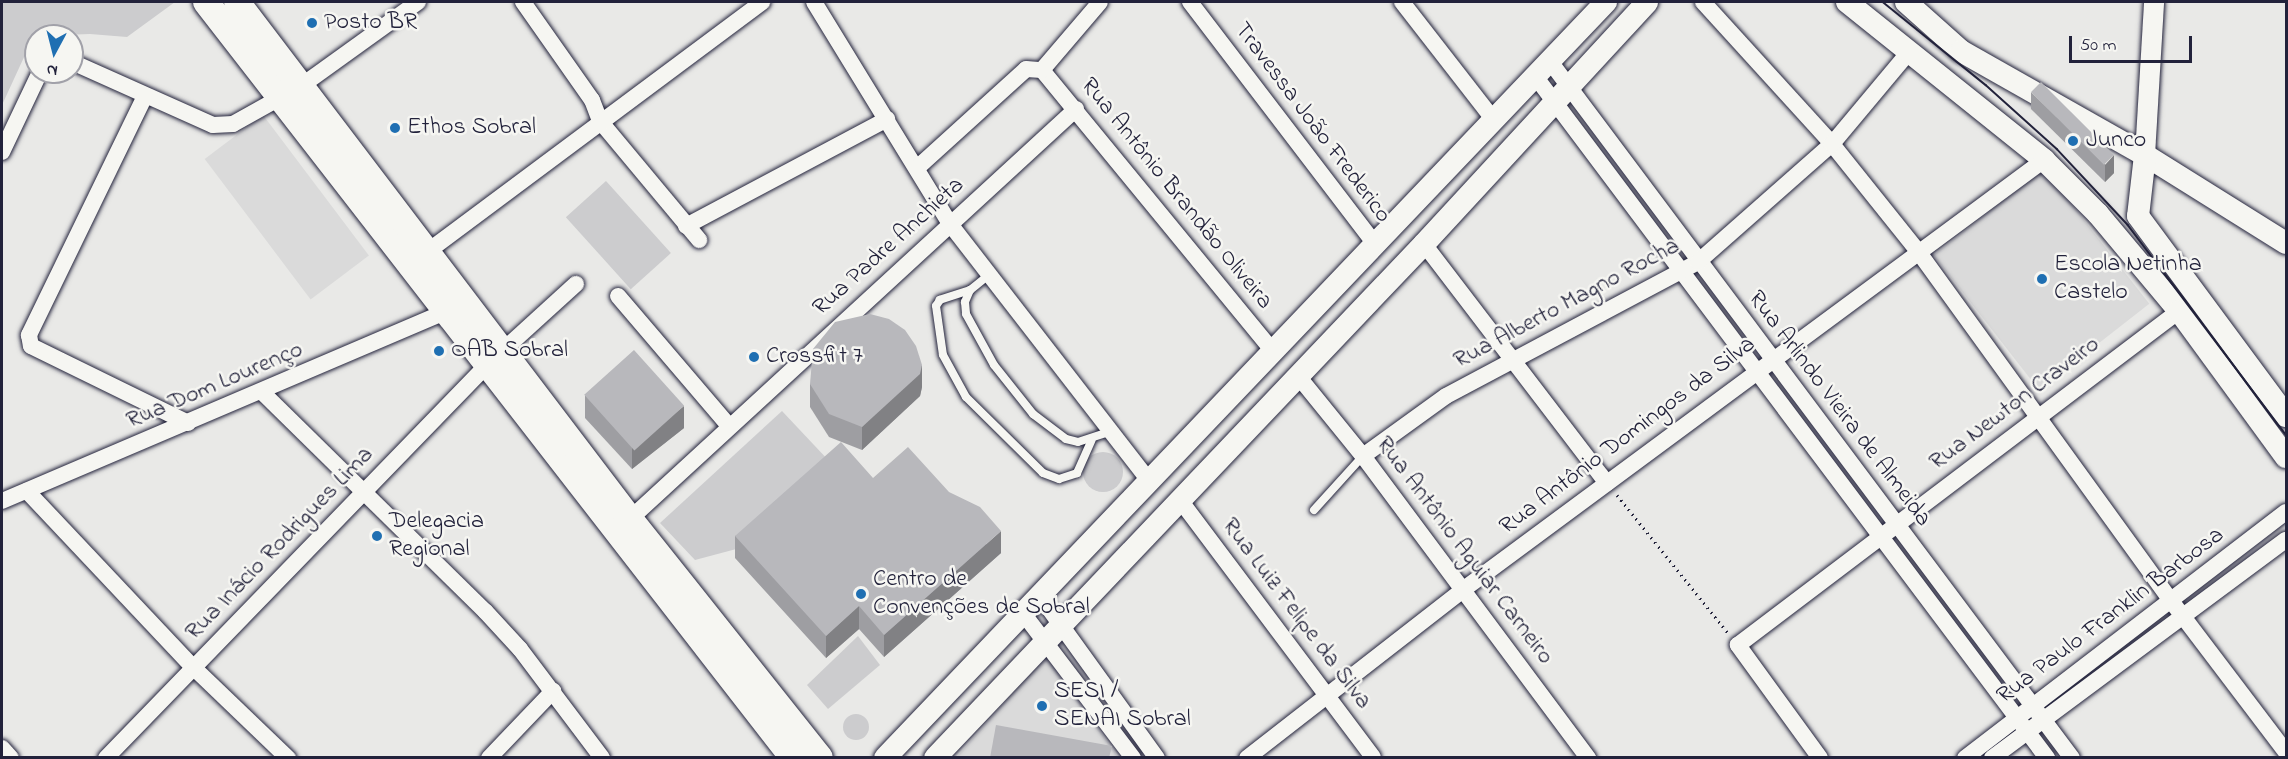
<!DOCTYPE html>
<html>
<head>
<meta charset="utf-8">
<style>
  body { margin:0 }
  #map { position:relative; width:2288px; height:759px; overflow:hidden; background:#e9e9e7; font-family:"Indie Flower",sans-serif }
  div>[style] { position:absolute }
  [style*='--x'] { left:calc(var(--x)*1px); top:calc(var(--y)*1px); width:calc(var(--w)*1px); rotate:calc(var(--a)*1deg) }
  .built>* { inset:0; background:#dadada; transform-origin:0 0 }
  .green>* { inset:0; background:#ccccce; transform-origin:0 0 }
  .round { border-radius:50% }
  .path>* { height:3px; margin-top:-1.5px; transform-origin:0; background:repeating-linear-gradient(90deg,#22223b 0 1.5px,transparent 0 6px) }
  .roads { filter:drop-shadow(0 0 2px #22223b) drop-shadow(0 0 2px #22223b) }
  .service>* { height:8px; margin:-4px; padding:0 4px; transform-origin:4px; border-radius:4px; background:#f6f6f2 }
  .minor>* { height:16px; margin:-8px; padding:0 8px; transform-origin:8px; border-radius:8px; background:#f6f6f2 }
  .tertiary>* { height:20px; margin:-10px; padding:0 10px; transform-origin:10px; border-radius:10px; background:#f6f6f2 }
  .secondary>* { height:22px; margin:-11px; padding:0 11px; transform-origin:11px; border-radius:11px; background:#f6f6f2 }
  .primary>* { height:26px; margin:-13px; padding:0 13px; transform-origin:13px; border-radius:13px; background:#f6f6f2 }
  .tram>* { height:1.5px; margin:-0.75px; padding:0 0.75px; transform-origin:0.75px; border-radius:0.75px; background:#22223b }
  .wall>* { inset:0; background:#9e9ea2 }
  .shaded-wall>* { inset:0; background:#818184 }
  .building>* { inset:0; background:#b8b8bc; transform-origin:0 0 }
  .dots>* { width:16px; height:16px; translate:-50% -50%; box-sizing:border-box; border:3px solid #f6f6f2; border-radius:50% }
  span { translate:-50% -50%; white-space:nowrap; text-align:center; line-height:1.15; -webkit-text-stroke:5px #f6f6f2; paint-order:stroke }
  .poi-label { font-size:24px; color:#22223b }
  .left { translate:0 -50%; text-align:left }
  .street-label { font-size:24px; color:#22223b }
  .frame { position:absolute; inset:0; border:3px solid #22223b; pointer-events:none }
  .north { position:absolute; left:24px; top:24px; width:60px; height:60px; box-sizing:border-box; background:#f6f6f2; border:2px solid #a1a1a9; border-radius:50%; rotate:187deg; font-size:16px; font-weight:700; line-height:24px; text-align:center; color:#22223b }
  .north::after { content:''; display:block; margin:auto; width:21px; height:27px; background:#1f6fb2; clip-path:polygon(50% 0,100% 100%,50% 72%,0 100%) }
  .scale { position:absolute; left:2069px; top:36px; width:123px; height:27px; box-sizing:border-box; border:3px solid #22223b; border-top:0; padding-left:8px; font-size:18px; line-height:21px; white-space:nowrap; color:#22223b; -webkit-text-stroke:4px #f6f6f2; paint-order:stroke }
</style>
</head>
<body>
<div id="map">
  <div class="built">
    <div style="left:263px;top:115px;width:176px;height:73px;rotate:53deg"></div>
    <div style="left:2044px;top:169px;width:171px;height:140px;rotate:52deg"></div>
    <div style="clip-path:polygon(1046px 655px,1118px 757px,956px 758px)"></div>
  </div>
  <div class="green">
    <div style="clip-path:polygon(2px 2px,175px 2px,127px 37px,90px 34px,36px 36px,36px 44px,25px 55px,2px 105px)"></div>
    <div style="left:606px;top:181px;width:97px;height:54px;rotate:48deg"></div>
    <div style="clip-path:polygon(782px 411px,830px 462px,740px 548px,695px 560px,660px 523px)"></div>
    <div class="round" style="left:1083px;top:452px;width:40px;height:40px"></div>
    <div style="clip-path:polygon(858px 636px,880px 665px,828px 709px,807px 685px)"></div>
    <div class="round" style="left:843px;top:714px;width:26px;height:26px"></div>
  </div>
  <div class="path">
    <div style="--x:1617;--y:495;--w:176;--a:51.2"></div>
  </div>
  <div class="roads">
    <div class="service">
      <div style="--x:990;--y:274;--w:26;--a:141"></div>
      <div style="--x:970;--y:290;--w:13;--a:113"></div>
      <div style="--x:965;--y:302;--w:12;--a:85"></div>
      <div style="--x:966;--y:314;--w:58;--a:61.2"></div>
      <div style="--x:994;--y:365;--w:63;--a:51.5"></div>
      <div style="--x:1033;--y:414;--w:41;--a:37.1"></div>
      <div style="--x:1066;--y:439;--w:12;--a:14"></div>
      <div style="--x:1078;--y:442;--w:36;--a:-18"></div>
      <div style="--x:970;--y:290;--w:32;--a:162"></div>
      <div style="--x:940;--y:300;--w:7;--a:124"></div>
      <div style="--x:936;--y:306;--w:49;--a:81.9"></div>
      <div style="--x:943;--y:355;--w:48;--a:61.3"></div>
      <div style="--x:966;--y:397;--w:108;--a:44.6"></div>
      <div style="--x:1043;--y:473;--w:17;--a:21"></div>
      <div style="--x:1059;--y:479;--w:19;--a:-18"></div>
      <div style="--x:1077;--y:473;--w:36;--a:-66"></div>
      <div style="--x:1314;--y:510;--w:73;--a:-47.8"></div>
    </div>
    <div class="minor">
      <div style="--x:523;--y:2;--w:120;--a:54.9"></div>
      <div style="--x:592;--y:100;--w:22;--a:69"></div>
      <div style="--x:600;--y:121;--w:155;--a:50.2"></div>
      <div style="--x:814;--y:2;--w:260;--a:58.5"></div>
      <div style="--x:950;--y:224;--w:323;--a:52.2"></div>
      <div style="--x:1190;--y:2;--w:305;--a:52.6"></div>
      <div style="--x:1402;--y:2;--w:148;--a:52.1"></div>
      <div style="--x:1703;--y:2;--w:192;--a:47.7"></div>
      <div style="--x:1832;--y:144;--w:141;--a:51.3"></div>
      <div style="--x:1920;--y:254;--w:430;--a:54.1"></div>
      <div style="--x:2172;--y:602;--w:188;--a:52.8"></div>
      <div style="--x:1549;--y:60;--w:872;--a:53.16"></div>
      <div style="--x:72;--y:62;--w:154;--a:24.1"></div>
      <div style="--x:213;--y:125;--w:20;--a:-3"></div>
      <div style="--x:233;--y:124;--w:78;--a:-29.2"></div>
      <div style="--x:301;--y:86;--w:144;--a:-35.7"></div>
      <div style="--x:1042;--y:70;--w:361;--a:50.6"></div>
      <div style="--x:1042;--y:70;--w:89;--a:-49.5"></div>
      <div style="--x:1535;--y:76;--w:853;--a:53.1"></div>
      <div style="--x:145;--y:96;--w:266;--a:115.9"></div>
      <div style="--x:29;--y:335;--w:11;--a:80"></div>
      <div style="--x:31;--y:346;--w:175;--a:26.1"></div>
      <div style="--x:2;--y:152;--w:89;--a:-64.6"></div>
      <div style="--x:917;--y:168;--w:147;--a:-42.2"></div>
      <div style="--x:1026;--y:69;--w:16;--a:4"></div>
      <div style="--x:686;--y:226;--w:228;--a:-28"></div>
      <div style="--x:1424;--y:244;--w:301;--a:52.6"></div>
      <div style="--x:427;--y:252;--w:418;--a:-36.7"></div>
      <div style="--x:618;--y:296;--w:170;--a:49.5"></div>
      <div style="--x:1298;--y:376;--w:103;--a:50.9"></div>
      <div style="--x:1363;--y:456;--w:377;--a:53.3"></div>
      <div style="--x:263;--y:393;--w:311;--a:44.5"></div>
      <div style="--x:485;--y:611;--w:52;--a:47.4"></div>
      <div style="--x:520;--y:649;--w:136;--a:53"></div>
      <div style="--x:1363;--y:456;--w:102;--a:-35.9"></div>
      <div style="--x:1446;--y:396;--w:285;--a:-28"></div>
      <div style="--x:1698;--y:262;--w:179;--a:-41.4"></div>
      <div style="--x:1832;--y:144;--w:119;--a:-50.1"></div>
      <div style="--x:27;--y:491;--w:242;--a:46.7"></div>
      <div style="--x:193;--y:667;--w:132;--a:43.8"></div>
      <div style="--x:1180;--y:500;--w:321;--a:53.1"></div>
      <div style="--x:2;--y:501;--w:494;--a:-23.1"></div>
      <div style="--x:630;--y:519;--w:606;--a:-42.59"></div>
      <div style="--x:1040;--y:596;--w:200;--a:54.2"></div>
      <div style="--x:1023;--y:613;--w:182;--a:52.8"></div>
      <div style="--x:2;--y:748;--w:13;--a:48"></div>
      <div style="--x:106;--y:758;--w:549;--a:-45.89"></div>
      <div style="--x:488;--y:364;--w:119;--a:-42.3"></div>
      <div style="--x:489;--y:758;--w:93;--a:-46.3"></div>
      <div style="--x:1247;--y:758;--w:275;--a:-37.9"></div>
      <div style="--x:1464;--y:589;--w:721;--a:-36.49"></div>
      <div style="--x:1820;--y:758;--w:140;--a:-126"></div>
      <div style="--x:1738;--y:645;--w:553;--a:-37.14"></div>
      <div style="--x:1965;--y:758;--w:404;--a:-37.5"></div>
      <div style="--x:1992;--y:758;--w:366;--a:-36.6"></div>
    </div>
    <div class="tertiary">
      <div style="--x:2145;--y:155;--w:153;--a:-86.6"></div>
    </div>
    <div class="secondary">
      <div style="--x:1847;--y:2;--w:253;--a:38.7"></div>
      <div style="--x:2044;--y:160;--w:76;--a:45"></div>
      <div style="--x:2098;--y:214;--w:126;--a:50.1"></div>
      <div style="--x:2179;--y:311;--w:181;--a:53.8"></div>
      <div style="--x:1906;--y:2;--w:74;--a:41.7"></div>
      <div style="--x:1961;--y:51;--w:211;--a:29.5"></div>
      <div style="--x:2145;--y:155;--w:166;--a:32"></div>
      <div style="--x:2145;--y:155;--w:61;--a:96.5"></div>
      <div style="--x:2138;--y:216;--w:249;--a:53.5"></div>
      <div style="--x:885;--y:758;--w:1045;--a:-46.36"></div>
      <div style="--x:935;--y:758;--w:709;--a:-46.43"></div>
      <div style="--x:1424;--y:244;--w:329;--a:-47.3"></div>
    </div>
    <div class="primary">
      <div style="--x:206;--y:2;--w:957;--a:52.17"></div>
      <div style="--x:237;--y:2;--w:649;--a:52.76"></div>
      <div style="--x:630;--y:519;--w:305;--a:51.5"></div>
    </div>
  </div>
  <div class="tram">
    <div style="--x:1883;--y:2;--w:132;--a:38.9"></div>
    <div style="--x:1986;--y:85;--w:96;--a:42"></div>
    <div style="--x:2057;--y:149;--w:104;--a:46.9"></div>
    <div style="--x:2128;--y:225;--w:263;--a:53"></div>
  </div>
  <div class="wall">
    <div style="clip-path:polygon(2031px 92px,2114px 173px,2105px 182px,2031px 109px)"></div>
    <div style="clip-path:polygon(810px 384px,922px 387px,920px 396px,862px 450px,829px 437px,810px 407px)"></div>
    <div style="clip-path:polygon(585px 395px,684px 428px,632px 469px,585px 418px)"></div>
    <div style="clip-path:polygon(873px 478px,1001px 553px,884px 657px,859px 629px,826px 658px,735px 558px,735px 536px)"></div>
  </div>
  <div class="shaded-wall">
    <div style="clip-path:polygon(2114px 155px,2114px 173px,2105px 182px,2105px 165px)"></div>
    <div style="clip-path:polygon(922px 365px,922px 387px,920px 396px,862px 450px,862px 427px)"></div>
    <div style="clip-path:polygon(684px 406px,684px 428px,632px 469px,632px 446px)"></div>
    <div style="clip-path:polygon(1001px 531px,1001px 553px,884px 657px,884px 635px)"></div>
    <div style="clip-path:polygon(859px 606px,859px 629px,826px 658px,826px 636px)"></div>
  </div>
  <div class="building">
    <div style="left:2041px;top:82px;width:103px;height:14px;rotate:45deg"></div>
    <div style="clip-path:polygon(870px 314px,889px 319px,905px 330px,916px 346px,922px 365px,920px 374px,862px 427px,829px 414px,810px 384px,813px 349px,835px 322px)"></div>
    <div style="left:634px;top:350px;width:75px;height:67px;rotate:48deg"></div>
    <div style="clip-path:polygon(841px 442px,873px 478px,908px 447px,949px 492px,980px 507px,1001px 531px,884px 635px,859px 606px,826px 636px,735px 536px)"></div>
    <div style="clip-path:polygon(996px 725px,1112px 746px,1109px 758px,990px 758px)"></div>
  </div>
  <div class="dots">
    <div style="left:312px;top:23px;background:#1f6fb2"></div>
    <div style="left:395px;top:128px;background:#1f6fb2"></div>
    <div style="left:2073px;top:141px;background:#1f6fb2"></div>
    <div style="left:2042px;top:279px;background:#1f6fb2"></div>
    <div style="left:439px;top:351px;background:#1f6fb2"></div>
    <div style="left:754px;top:357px;background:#1f6fb2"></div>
    <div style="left:377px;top:536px;background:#1f6fb2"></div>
    <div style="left:861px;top:594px;background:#1f6fb2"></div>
    <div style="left:1042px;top:706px;background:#1f6fb2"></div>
  </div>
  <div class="poi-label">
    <span class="left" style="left:324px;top:23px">Posto BR</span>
    <span class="left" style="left:407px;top:128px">Ethos Sobral</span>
    <span class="left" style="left:2086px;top:141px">Junco</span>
    <span class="left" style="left:2054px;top:279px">Escola Netinha<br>Castelo</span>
    <span class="left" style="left:451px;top:351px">OAB Sobral</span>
    <span class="left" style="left:766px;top:357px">Crossfit 7</span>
    <span class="left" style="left:389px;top:536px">Delegacia<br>Regional</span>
    <span class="left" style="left:873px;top:594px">Centro de<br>Convenções de Sobral</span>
    <span class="left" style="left:1054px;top:706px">SESI /<br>SENAI Sobral</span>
  </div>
  <div class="street-label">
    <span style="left:1312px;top:123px;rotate:53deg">Travessa João Frederico</span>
    <span style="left:1176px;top:194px;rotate:51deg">Rua Antônio Brandão Oliveira</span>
    <span style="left:889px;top:247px;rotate:-42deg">Rua Padre Anchieta</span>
    <span style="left:1567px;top:304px;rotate:-28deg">Rua Alberto Magno Rocha</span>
    <span style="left:215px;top:386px;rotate:-23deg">Rua Dom Lourenço</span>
    <span style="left:2015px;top:404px;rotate:-37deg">Rua Newton Craveiro</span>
    <span style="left:1839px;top:409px;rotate:53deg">Rua Arlindo Vieira de Almeida</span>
    <span style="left:1628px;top:436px;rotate:-37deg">Rua Antônio Domingos da Silva</span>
    <span style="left:280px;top:544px;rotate:-46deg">Rua Inácio Rodrigues Lima</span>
    <span style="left:1464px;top:551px;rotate:53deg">Rua Antônio Aguiar Carneiro</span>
    <span style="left:1296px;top:614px;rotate:53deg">Rua Luiz Felipe da Silva</span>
    <span style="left:2111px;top:616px;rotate:-37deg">Rua Paulo Franklin Barbosa</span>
  </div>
  <div class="frame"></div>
  <div class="north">N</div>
  <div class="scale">50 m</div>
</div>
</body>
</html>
